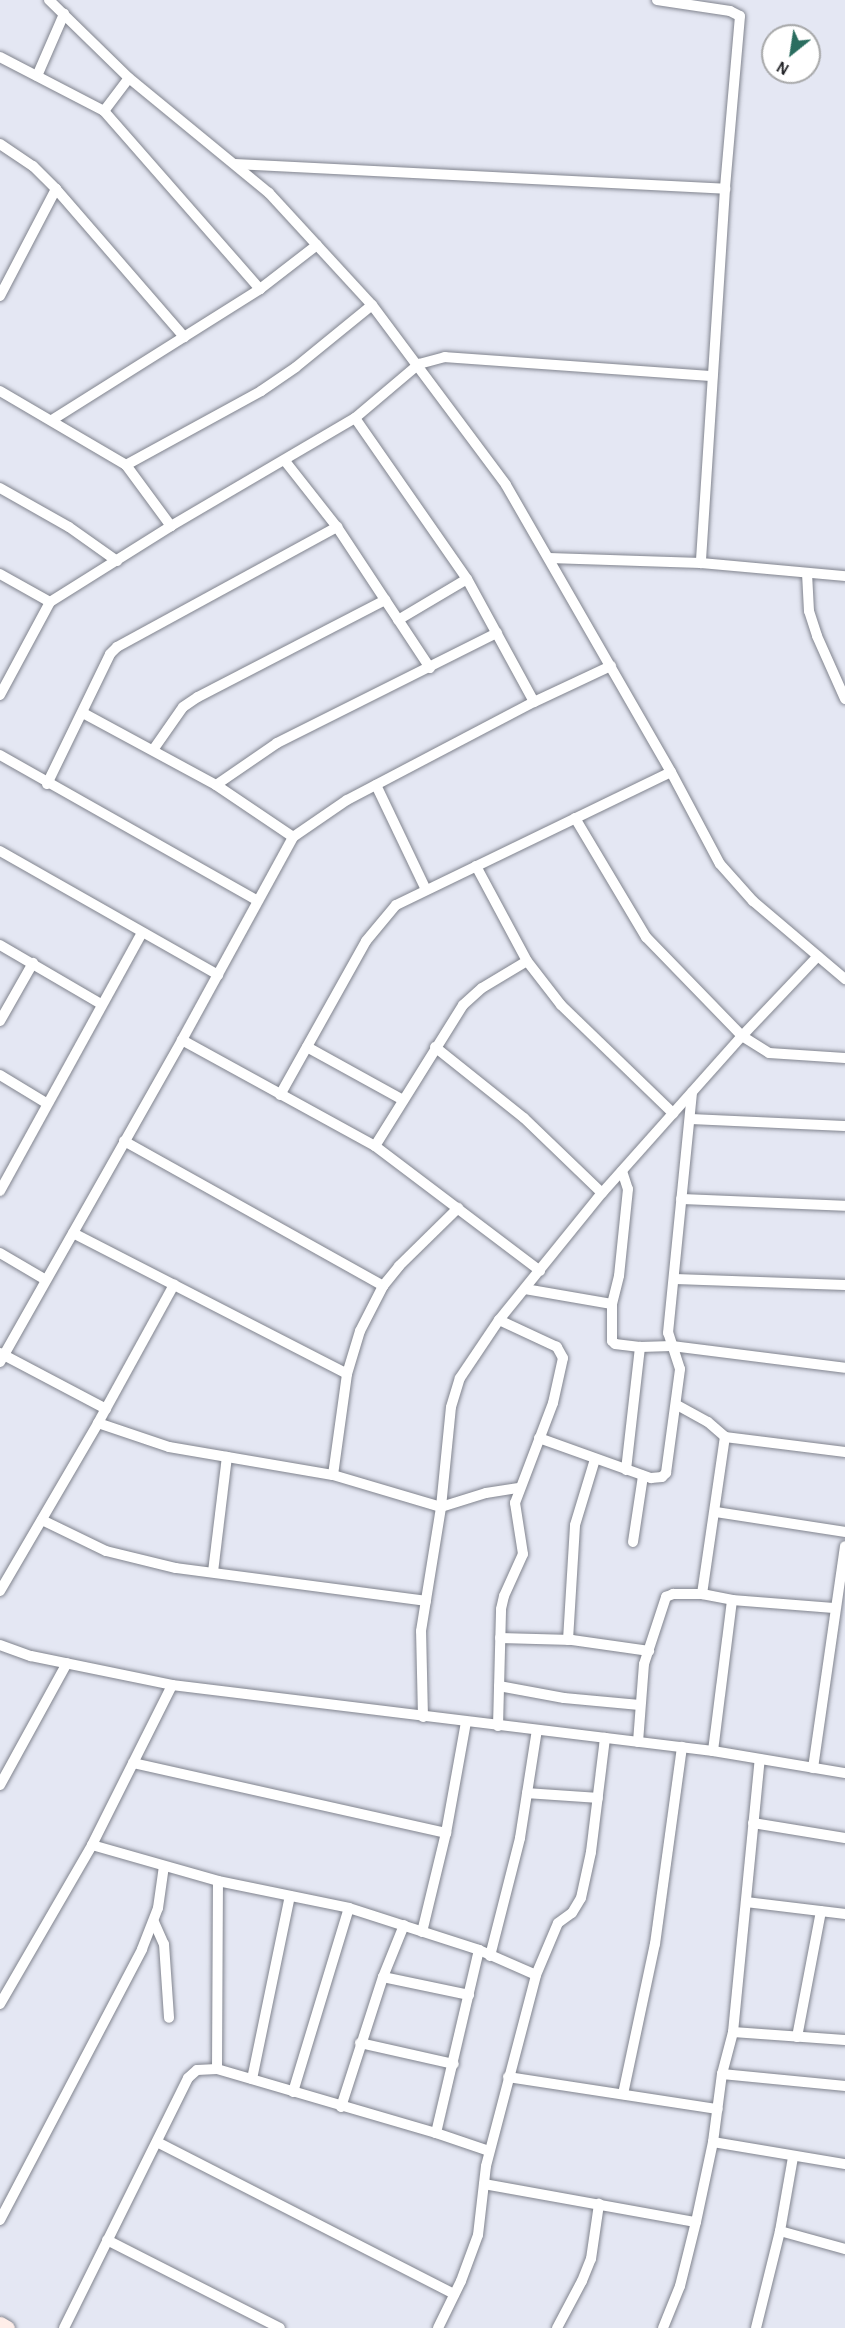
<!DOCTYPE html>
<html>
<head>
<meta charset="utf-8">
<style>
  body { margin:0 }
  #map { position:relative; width:845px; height:2328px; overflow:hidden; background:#e4e7f3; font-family:"Alegreya Sans",sans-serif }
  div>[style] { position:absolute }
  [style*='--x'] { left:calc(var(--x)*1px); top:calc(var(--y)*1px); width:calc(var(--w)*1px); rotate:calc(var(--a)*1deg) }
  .roads { filter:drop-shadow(0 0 2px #81848e) drop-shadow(0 0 2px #81848e) }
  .street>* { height:10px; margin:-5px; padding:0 5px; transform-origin:5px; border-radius:5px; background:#fff }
  .secondary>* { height:15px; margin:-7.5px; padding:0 7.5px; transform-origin:7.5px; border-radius:7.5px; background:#ffeee9 }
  span { translate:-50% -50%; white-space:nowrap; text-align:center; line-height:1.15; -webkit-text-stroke:4.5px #fff; paint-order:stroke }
  .north { position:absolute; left:761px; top:24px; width:60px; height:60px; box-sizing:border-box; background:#fff; border:2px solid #a7a8a9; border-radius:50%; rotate:210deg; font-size:16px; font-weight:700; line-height:24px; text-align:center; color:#242529 }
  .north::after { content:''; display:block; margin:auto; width:21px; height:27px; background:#2a6d5f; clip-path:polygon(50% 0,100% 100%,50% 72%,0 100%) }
</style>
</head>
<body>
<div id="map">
  <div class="roads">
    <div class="street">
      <div style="--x:49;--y:0;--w:112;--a:44.3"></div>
      <div style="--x:129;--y:78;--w:181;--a:39.4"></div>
      <div style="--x:269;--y:193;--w:152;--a:47.4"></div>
      <div style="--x:372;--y:305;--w:224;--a:53.3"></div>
      <div style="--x:506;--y:485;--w:331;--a:60.1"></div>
      <div style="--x:671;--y:772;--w:104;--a:62"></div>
      <div style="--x:720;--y:864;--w:50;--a:48.3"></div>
      <div style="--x:753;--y:901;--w:121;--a:40.3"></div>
      <div style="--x:657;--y:0;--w:74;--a:8.6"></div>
      <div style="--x:730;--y:11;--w:11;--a:27"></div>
      <div style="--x:740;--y:16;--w:174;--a:95"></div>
      <div style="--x:725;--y:189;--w:375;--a:93.7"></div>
      <div style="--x:0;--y:57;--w:117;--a:27.4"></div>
      <div style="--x:104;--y:111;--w:237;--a:48.8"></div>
      <div style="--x:37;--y:76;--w:68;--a:-66.5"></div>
      <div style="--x:104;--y:111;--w:41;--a:-52.9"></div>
      <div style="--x:0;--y:144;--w:40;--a:34"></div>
      <div style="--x:33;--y:166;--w:33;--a:45"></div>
      <div style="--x:56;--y:189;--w:196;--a:49.1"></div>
      <div style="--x:235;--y:164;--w:491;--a:2.9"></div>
      <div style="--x:0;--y:296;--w:121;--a:-62.4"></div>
      <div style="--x:0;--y:391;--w:146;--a:30.4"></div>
      <div style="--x:126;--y:465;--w:76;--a:53.6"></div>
      <div style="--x:355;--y:418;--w:196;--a:55.2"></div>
      <div style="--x:467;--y:579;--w:140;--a:61.4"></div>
      <div style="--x:52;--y:420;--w:246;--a:-32.2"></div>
      <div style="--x:260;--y:289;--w:72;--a:-37.7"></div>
      <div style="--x:285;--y:461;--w:84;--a:51.8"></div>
      <div style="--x:337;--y:527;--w:169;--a:56.6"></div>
      <div style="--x:126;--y:465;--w:154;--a:-28.7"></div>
      <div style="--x:261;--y:391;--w:42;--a:-34.4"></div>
      <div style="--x:296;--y:367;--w:98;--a:-39.2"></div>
      <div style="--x:0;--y:488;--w:79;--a:29.5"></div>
      <div style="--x:69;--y:527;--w:59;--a:35.3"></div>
      <div style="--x:549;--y:558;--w:152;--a:1.9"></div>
      <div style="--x:701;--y:563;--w:145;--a:5.2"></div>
      <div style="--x:807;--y:573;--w:38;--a:87"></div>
      <div style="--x:809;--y:611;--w:26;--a:72"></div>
      <div style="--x:817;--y:636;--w:69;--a:66"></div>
      <div style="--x:0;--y:574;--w:57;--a:29.2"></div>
      <div style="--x:398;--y:620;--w:80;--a:-30.7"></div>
      <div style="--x:0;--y:695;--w:106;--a:-61.7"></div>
      <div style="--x:50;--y:602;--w:143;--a:-32.1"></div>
      <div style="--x:171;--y:526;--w:213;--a:-30.4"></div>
      <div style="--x:355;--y:418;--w:84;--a:-40.2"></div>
      <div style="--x:419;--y:364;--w:27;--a:-15"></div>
      <div style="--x:445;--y:357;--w:268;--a:4.1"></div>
      <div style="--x:83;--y:713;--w:151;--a:28.4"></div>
      <div style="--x:216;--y:785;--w:93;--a:34"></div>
      <div style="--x:153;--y:750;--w:52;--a:-55.1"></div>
      <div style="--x:183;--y:707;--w:18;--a:-34"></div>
      <div style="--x:198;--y:697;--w:211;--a:-27.4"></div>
      <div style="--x:0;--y:755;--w:294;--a:29.5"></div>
      <div style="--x:47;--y:784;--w:144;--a:-64.1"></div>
      <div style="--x:110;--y:654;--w:10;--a:-45"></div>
      <div style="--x:117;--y:647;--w:251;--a:-28.6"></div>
      <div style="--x:216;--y:785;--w:74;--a:-34.5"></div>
      <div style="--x:277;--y:743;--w:246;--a:-26.6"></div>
      <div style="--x:376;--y:785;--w:116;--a:64.5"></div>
      <div style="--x:575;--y:818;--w:139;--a:59.2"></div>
      <div style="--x:646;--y:937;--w:138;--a:45.9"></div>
      <div style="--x:742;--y:1036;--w:32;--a:32"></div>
      <div style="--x:769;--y:1053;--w:76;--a:3.8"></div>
      <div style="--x:0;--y:851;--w:251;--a:29.6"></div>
      <div style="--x:476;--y:866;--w:108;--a:61.8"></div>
      <div style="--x:527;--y:961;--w:56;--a:52.3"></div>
      <div style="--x:561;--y:1005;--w:156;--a:44"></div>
      <div style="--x:0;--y:945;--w:117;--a:30.3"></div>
      <div style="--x:0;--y:1021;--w:67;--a:-60.4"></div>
      <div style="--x:182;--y:1040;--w:220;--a:28.8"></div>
      <div style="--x:375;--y:1146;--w:207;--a:37.1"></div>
      <div style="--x:307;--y:1047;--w:110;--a:28.9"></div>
      <div style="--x:435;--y:1047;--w:114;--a:38.6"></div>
      <div style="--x:524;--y:1118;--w:108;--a:43.9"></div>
      <div style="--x:0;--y:1075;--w:54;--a:31.3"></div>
      <div style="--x:280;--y:1095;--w:176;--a:-60.8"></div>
      <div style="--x:366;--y:941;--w:47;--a:-50.2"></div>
      <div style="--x:396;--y:905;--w:305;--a:-25.8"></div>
      <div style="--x:690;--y:1119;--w:155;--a:2.6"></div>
      <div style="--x:124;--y:1141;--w:297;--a:29.2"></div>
      <div style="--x:375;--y:1146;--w:166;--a:-58"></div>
      <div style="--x:463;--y:1005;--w:25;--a:-42"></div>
      <div style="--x:482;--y:988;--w:52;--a:-31"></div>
      <div style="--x:622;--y:1171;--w:19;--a:72"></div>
      <div style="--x:628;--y:1189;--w:87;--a:95.9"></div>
      <div style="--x:619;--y:1276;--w:29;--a:104"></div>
      <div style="--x:612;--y:1304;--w:37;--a:90"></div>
      <div style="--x:612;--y:1341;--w:4;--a:45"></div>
      <div style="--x:615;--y:1344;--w:25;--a:7"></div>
      <div style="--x:640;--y:1347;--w:32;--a:-2"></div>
      <div style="--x:672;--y:1346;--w:174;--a:7.2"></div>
      <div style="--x:0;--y:1191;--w:294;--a:-61.2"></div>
      <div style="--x:681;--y:1199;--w:164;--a:2.4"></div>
      <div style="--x:73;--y:1233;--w:308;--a:27.2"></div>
      <div style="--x:0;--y:1253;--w:53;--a:30.4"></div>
      <div style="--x:675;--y:1279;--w:170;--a:2"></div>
      <div style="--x:525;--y:1289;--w:88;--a:9.8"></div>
      <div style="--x:0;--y:1353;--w:120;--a:27.8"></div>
      <div style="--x:0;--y:1362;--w:370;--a:-60.5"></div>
      <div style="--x:182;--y:1040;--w:231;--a:-61.3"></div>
      <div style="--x:293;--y:837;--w:65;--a:-34.4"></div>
      <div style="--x:347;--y:800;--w:211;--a:-27.7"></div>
      <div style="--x:534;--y:702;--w:85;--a:-25.1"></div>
      <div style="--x:677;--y:1405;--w:35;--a:29"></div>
      <div style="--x:708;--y:1422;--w:23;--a:41"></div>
      <div style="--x:725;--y:1437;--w:121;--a:7.1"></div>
      <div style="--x:98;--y:1423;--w:75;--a:18.7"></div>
      <div style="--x:169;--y:1447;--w:166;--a:9.7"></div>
      <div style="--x:333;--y:1475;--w:113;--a:16.5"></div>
      <div style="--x:441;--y:1507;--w:47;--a:-17.3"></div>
      <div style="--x:486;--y:1493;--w:33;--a:-9"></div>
      <div style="--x:539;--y:1438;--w:119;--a:19.7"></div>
      <div style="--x:651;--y:1478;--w:11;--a:-5"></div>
      <div style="--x:662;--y:1477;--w:6;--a:-45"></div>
      <div style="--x:666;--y:1473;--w:105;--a:-82.3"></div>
      <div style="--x:680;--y:1369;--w:38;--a:-108"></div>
      <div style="--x:668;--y:1333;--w:242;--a:-84.3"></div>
      <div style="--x:626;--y:1470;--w:124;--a:-83.5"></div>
      <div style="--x:333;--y:1475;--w:102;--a:-82.1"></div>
      <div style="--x:347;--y:1374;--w:45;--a:-73.2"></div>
      <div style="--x:360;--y:1331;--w:51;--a:-62.9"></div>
      <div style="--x:383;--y:1286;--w:26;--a:-51"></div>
      <div style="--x:399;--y:1266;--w:83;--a:-44.5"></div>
      <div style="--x:716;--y:1512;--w:131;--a:8.8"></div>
      <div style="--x:42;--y:1520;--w:71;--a:25.8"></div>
      <div style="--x:106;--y:1551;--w:72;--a:13.7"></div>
      <div style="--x:176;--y:1568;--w:252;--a:7.5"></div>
      <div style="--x:633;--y:1542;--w:67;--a:-81.4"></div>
      <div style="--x:213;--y:1572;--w:116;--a:-83.1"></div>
      <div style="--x:0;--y:1591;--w:194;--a:-59.7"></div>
      <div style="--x:98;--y:1423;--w:158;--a:-61.2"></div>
      <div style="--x:702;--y:1594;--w:159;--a:-81.7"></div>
      <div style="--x:500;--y:1638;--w:72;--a:1.6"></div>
      <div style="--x:572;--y:1640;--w:78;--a:8.1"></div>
      <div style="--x:568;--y:1640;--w:115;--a:-86.5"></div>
      <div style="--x:575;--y:1525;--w:69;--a:-73.1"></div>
      <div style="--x:0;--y:1645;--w:33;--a:20"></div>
      <div style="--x:31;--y:1656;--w:144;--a:11.6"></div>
      <div style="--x:172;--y:1685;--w:545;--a:6.96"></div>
      <div style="--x:713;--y:1751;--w:134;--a:9.5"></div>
      <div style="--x:499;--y:1686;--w:66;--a:10.5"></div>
      <div style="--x:564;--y:1698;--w:76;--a:5.3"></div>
      <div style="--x:423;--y:1717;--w:86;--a:-91.3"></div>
      <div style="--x:421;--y:1631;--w:126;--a:-80.8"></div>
      <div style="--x:441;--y:1507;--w:100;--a:-84.3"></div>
      <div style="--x:451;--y:1407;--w:30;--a:-73"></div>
      <div style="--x:460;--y:1378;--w:70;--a:-56.1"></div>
      <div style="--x:499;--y:1320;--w:164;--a:-51"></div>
      <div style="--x:602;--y:1193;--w:210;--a:-48.3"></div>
      <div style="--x:742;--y:1036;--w:110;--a:-46.5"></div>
      <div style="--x:498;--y:1726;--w:117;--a:-88.5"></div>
      <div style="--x:501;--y:1609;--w:13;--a:-77"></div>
      <div style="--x:504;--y:1596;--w:46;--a:-65.7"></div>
      <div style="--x:523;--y:1554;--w:52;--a:-98.9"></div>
      <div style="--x:515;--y:1503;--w:107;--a:-69.2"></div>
      <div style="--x:553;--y:1403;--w:46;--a:-77.5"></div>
      <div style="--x:563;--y:1358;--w:13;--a:-119"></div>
      <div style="--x:557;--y:1347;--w:64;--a:-155"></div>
      <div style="--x:638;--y:1742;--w:78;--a:-85.6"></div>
      <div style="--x:644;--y:1664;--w:71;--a:-71.8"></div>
      <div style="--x:666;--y:1597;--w:8;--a:-23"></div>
      <div style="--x:673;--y:1594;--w:29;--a:0"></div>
      <div style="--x:702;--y:1594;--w:31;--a:11"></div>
      <div style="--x:732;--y:1600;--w:102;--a:4.5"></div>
      <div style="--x:713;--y:1751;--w:152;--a:-82.8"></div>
      <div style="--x:133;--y:1763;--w:321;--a:12.6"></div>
      <div style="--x:813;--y:1768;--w:224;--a:-81.8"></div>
      <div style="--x:0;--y:1785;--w:139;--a:-61.2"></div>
      <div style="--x:527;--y:1793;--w:71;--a:4"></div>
      <div style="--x:753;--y:1823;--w:93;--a:9.3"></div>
      <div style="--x:92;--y:1845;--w:131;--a:15.9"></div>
      <div style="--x:218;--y:1881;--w:134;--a:11.6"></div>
      <div style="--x:349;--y:1908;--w:137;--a:17.9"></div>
      <div style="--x:479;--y:1950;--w:62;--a:23.7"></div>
      <div style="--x:746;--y:1902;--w:100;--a:6.9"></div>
      <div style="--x:154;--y:1922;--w:24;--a:66"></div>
      <div style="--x:164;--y:1944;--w:74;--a:86.1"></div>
      <div style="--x:422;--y:1932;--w:102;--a:-76.4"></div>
      <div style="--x:446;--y:1833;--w:113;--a:-79.8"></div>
      <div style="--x:490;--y:1956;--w:122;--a:-75.7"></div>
      <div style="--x:520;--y:1838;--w:109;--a:-81.1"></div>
      <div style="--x:383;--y:1977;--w:88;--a:11.8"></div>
      <div style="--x:0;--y:2004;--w:184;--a:-59.9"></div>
      <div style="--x:92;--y:1845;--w:179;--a:-63.4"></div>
      <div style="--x:733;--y:2032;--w:112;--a:4.1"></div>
      <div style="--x:797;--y:2037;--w:128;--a:-79.2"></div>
      <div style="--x:360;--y:2043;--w:96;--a:12.6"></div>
      <div style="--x:217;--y:2069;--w:188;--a:-89.7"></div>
      <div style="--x:722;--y:2074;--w:124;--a:5.6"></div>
      <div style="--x:508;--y:2077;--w:212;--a:8.7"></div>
      <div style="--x:252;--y:2079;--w:187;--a:-78.3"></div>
      <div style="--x:293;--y:2092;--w:192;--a:-73.1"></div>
      <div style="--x:623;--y:2094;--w:153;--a:-78"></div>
      <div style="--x:655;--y:1944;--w:199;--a:-82.2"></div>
      <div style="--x:341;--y:2107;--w:137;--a:-72.1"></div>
      <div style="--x:383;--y:1977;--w:56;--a:-68"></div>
      <div style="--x:436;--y:2133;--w:188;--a:-76.8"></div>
      <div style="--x:157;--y:2142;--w:334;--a:27.1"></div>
      <div style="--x:713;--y:2142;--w:134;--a:9.5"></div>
      <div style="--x:484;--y:2184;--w:215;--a:10.2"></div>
      <div style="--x:0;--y:2220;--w:306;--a:-62.3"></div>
      <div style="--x:142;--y:1949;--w:44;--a:-68.7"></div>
      <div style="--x:158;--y:1908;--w:42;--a:-81.9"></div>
      <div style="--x:780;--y:2231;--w:67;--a:15.5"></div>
      <div style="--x:107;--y:2240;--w:194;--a:27"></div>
      <div style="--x:64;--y:2328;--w:279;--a:-63.6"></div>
      <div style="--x:188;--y:2078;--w:12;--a:-42"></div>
      <div style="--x:197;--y:2070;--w:20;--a:-3"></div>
      <div style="--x:217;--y:2069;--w:228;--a:16.3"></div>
      <div style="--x:436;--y:2133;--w:56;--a:18.8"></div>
      <div style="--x:438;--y:2328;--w:52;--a:-63.9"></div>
      <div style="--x:461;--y:2281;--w:49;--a:-69.7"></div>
      <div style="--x:478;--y:2235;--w:69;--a:-83.4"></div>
      <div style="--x:486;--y:2166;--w:197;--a:-75.3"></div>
      <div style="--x:536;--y:1975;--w:56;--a:-67.1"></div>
      <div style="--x:558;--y:1923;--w:17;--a:-36"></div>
      <div style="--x:572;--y:1913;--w:17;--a:-59"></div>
      <div style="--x:581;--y:1898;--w:47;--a:-77.7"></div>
      <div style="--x:591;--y:1852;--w:115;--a:-83"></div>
      <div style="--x:557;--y:2328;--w:53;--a:-62"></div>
      <div style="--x:582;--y:2281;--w:24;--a:-68"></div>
      <div style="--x:591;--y:2259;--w:56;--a:-81.7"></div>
      <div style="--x:663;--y:2328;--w:45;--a:-68"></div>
      <div style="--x:680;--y:2286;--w:66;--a:-76"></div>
      <div style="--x:696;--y:2222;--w:82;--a:-78"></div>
      <div style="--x:713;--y:2142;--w:69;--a:-82.5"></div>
      <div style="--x:722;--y:2074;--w:43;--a:-75.3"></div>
      <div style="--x:733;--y:2032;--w:274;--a:-84.4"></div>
      <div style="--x:756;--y:2328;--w:100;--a:-76.1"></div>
      <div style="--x:780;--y:2231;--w:75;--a:-80"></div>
    </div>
    <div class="secondary">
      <div style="--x:0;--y:2324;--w:8;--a:30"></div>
    </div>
  </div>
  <div class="north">N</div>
</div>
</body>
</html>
